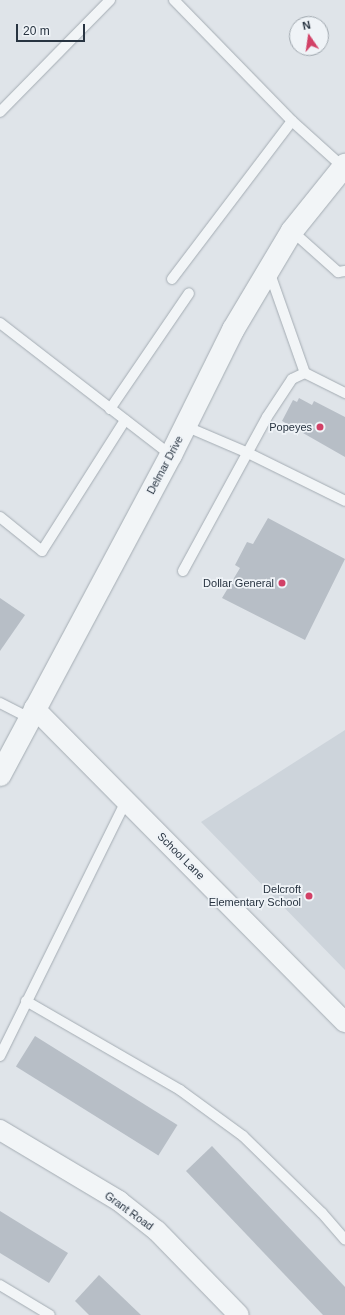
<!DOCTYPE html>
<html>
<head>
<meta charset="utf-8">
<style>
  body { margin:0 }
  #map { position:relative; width:345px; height:1315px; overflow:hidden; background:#dfe4e9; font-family:Helvetica,sans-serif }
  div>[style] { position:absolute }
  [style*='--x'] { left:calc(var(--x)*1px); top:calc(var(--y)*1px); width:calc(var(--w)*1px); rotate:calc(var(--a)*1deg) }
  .built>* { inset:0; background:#cdd4db }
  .building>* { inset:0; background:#b7bec6; transform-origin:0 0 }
  .roads { filter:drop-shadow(0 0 1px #a4acb3) drop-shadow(0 0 1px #a4acb3) }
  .service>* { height:10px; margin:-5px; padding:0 5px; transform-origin:5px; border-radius:5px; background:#f2f5f7 }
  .minor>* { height:20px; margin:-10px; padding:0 10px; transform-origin:10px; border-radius:10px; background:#f2f5f7 }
  .tertiary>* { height:22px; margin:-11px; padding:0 11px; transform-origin:11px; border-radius:11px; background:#f2f5f7 }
  .dots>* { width:11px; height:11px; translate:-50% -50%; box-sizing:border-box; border:2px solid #eff3f7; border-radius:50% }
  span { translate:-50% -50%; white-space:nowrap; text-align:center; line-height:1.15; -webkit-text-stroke:3.5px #eff3f7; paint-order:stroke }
  .poi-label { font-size:11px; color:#283441 }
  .right { translate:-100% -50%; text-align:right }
  .street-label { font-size:11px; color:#283441 }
  .north { position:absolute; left:289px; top:16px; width:40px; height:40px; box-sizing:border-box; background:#eff3f7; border:1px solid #9fa7ae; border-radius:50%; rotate:347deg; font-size:11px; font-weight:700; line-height:16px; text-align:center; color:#283441 }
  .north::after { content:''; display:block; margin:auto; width:14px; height:18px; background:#d24167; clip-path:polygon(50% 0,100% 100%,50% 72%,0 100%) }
  .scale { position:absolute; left:16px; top:24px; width:69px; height:18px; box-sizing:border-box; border:2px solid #283441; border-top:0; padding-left:5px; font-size:12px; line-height:14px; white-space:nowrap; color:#283441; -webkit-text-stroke:3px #eff3f7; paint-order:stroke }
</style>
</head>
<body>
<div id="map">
  <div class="built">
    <div style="clip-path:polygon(345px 730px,345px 970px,201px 822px)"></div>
  </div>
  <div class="building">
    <div style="clip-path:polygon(299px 398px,312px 405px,314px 401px,345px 417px,345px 457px,282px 421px,293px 400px,297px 402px)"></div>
    <div style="clip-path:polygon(268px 518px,345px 559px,305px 640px,222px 598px,240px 568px,235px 565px,247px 542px,253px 544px)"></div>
    <div style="clip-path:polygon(0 598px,25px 615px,0 651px)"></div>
    <div style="left:35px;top:1036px;width:168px;height:36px;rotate:32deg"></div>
    <div style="clip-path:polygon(212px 1146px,345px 1287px,345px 1315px,323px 1315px,186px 1171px)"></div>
    <div style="clip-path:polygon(0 1211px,68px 1253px,49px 1283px,0 1253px)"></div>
    <div style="clip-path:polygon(99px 1275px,118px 1293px,141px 1315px,89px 1315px,75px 1301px)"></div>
  </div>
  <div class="roads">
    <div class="service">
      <div style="--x:174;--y:0;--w:169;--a:45.7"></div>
      <div style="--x:292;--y:121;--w:69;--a:42"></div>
      <div style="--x:0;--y:112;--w:157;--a:-45.5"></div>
      <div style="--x:292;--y:231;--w:62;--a:41.7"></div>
      <div style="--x:338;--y:272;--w:7;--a:-8"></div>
      <div style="--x:269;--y:271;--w:108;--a:70.6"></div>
      <div style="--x:172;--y:279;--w:198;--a:-52.8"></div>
      <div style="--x:0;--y:323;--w:216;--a:37.7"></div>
      <div style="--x:110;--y:409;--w:140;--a:-55.7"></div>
      <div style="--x:185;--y:426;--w:69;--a:23.2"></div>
      <div style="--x:248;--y:453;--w:108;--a:26.3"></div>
      <div style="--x:0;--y:517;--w:54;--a:39"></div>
      <div style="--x:42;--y:551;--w:155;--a:-57.6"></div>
      <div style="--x:183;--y:571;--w:175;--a:-61.4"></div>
      <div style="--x:267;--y:417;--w:45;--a:-56.7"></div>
      <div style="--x:292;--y:379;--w:14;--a:-25"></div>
      <div style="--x:305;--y:373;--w:45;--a:26.6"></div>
      <div style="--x:0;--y:703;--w:33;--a:27"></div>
      <div style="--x:26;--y:1001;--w:178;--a:30"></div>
      <div style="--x:180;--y:1090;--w:78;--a:36.1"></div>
      <div style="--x:243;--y:1136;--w:110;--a:44.3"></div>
      <div style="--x:322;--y:1213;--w:35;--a:49"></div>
      <div style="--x:0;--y:1056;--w:284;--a:-63.7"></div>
      <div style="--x:0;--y:1285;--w:58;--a:31"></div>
    </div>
    <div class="minor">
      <div style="--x:34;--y:708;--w:442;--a:45.3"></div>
      <div style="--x:0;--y:1130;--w:139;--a:30.8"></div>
      <div style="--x:119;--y:1201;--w:48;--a:38.3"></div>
      <div style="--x:157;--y:1231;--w:117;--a:45.7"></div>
    </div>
    <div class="tertiary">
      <div style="--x:0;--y:775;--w:363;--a:-61.9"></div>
      <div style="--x:171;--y:455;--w:140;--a:-63.6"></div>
      <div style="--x:233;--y:330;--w:115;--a:-59.2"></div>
      <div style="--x:292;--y:231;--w:85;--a:-51.2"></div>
    </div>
  </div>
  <div class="dots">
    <div style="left:320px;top:427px;background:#d24167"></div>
    <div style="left:282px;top:583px;background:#d24167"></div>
    <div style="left:309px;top:896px;background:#d24167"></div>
  </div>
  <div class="poi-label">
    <span class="right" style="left:312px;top:427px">Popeyes</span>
    <span class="right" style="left:274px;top:583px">Dollar General</span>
    <span class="right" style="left:301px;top:896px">Delcroft<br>Elementary School</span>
  </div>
  <div class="street-label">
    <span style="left:165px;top:465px;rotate:-62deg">Delmar Drive</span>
    <span style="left:181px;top:856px;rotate:45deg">School Lane</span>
    <span style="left:129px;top:1211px;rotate:36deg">Grant Road</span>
  </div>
  <div class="north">N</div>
  <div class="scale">20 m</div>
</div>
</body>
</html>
